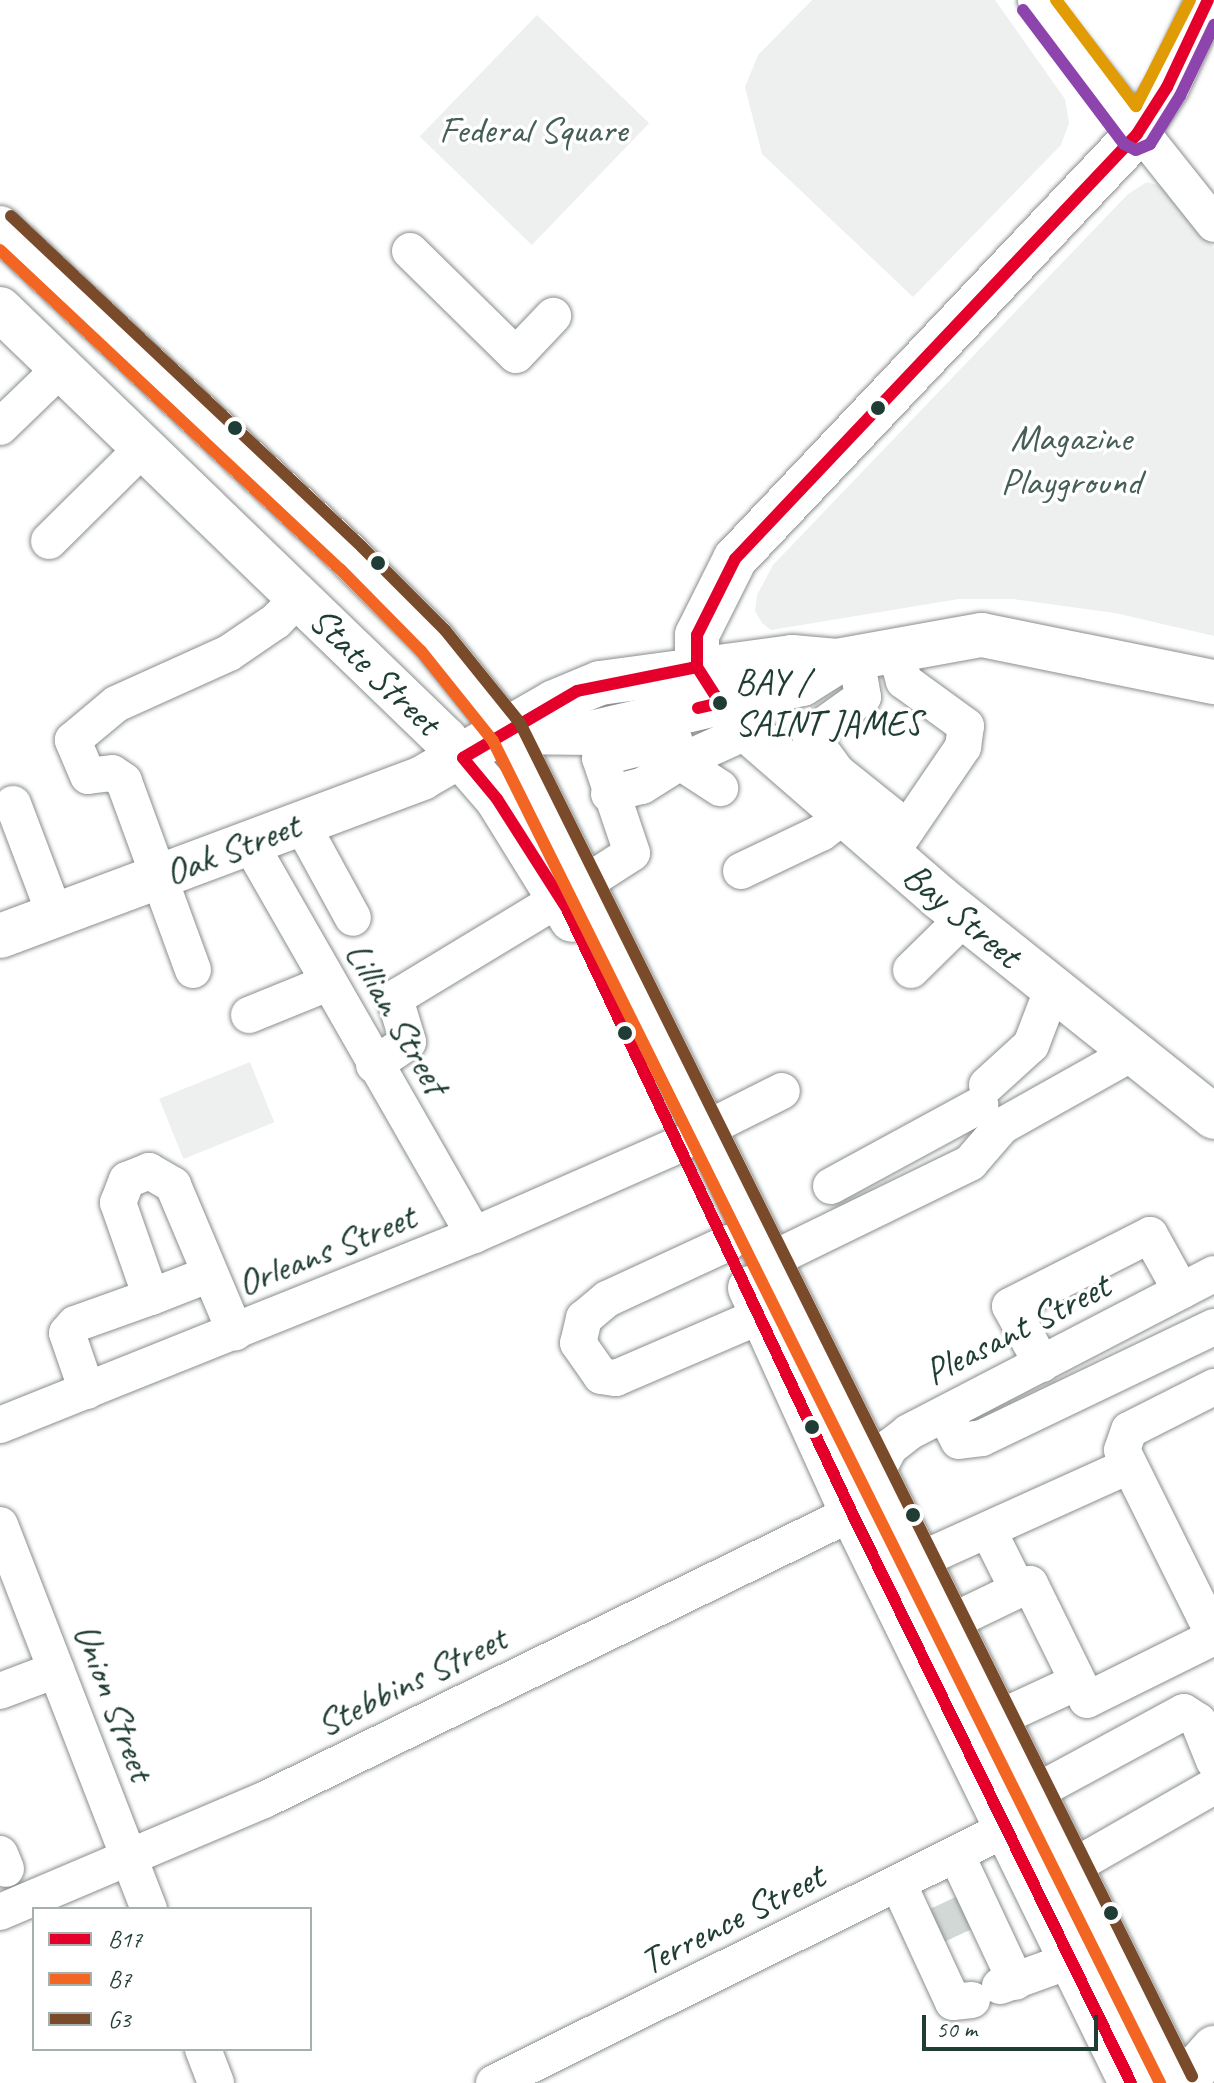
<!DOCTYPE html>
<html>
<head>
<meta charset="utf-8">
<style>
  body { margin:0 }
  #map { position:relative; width:1214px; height:2083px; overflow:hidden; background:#fff; font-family:Caveat,sans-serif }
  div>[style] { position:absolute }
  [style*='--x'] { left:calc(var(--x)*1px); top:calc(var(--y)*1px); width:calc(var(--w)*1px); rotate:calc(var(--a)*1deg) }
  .built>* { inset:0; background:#edf0ef; transform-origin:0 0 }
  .minor-tunnel>* { height:36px; margin-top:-18px; transform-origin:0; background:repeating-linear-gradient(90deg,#d2d8d6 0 36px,transparent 0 54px) }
  .roads { filter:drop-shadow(0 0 2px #898f8d) drop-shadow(0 0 2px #898f8d) }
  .minor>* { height:36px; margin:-18px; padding:0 18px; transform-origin:18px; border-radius:18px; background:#fff }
  .major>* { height:44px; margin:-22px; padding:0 22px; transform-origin:22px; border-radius:22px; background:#fff }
  .bus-1>* { height:12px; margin:-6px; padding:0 6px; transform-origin:6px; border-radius:6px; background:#e4002b }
  .bus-2>* { height:12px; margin:-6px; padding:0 6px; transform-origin:6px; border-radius:6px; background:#f26522 }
  .bus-3>* { height:12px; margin:-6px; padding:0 6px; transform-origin:6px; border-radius:6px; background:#7a4b2a }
  .bus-4>* { height:12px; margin:-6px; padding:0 6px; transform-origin:6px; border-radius:6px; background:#8e44ad }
  .bus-5>* { height:12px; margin:-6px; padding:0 6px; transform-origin:6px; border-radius:6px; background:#e19c05 }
  .dots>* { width:22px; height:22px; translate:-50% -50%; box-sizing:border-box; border:4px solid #fff; border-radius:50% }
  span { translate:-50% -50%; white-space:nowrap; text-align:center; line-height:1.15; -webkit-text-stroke:7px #fff; paint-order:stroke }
  .bus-label { font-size:36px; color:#1f3d34 }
  .left { translate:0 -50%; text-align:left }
  .park-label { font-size:38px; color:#455e57 }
  .street-label { font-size:38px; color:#1f3d34 }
  .legend { position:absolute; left:32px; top:1907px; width:280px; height:144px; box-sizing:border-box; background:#fff; border:2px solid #a5b1ae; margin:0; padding:10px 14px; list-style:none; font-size:24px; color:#1f3d34 }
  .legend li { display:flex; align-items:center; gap:16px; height:40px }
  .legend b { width:40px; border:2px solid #a5b1ae }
  .scale { position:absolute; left:922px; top:2015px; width:176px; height:36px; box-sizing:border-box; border:4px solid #1f3d34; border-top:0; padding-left:10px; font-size:24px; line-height:28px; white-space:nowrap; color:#1f3d34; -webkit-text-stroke:6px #fff; paint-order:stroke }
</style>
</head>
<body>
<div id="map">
  <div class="built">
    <div style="clip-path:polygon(812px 0,995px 0,1065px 99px,1069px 123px,1061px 145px,913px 297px,762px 154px,745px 87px,758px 55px)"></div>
    <div style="left:537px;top:15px;width:156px;height:169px;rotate:44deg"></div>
    <div style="clip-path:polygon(1147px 182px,1164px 187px,1214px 248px,1214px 636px,1115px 613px,1013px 599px,959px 599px,771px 630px,762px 623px,755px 611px,757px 595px,773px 565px,1128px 194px)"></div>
    <div style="left:250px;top:1062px;width:65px;height:98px;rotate:68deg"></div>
  </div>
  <div class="minor-tunnel">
    <div style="--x:936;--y:1926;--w:33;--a:-25"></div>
  </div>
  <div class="roads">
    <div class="minor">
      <div style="--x:1036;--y:0;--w:286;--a:51.5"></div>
      <div style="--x:410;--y:251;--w:148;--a:44.5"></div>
      <div style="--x:516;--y:355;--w:54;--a:-46.5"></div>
      <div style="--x:0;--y:427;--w:85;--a:-44"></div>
      <div style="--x:49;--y:541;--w:132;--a:-44.7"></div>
      <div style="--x:675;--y:742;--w:21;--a:76"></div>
      <div style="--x:680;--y:762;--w:75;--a:-24.5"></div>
      <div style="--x:837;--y:772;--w:90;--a:38.7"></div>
      <div style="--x:609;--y:794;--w:34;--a:-14"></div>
      <div style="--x:642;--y:786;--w:45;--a:-32.3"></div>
      <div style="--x:680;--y:762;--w:48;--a:33"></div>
      <div style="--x:827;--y:798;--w:17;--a:-54"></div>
      <div style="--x:837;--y:784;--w:12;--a:-90"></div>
      <div style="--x:837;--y:772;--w:46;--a:-126.1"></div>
      <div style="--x:810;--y:735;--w:65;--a:-35.6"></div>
      <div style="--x:863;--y:697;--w:41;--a:-99.9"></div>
      <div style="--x:13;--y:804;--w:119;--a:69.3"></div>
      <div style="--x:301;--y:823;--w:108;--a:61.3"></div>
      <div style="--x:249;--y:842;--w:453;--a:60.2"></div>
      <div style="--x:890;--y:854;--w:130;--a:-55.7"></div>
      <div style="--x:963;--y:747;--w:21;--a:-82"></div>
      <div style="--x:966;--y:726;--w:77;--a:-144"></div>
      <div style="--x:904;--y:681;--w:32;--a:-106"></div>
      <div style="--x:741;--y:871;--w:89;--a:-25.4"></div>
      <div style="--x:821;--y:833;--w:30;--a:-37"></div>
      <div style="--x:584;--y:884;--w:57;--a:-32.9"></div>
      <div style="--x:632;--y:853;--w:100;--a:-108.6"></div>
      <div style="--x:600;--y:758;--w:76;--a:-14.4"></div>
      <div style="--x:193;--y:970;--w:201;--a:-110.1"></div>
      <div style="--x:124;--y:781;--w:14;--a:-146"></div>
      <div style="--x:112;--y:773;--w:24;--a:173"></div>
      <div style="--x:88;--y:776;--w:39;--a:-113"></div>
      <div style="--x:73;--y:740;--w:56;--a:-39.9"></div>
      <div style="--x:116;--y:704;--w:124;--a:-24.3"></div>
      <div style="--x:229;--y:653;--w:57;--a:-34.2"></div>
      <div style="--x:276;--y:621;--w:33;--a:-46"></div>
      <div style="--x:911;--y:970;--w:74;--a:-44.5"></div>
      <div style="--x:249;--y:1015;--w:85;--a:-22.1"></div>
      <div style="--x:374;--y:1065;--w:41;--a:-34.1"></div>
      <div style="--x:408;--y:1042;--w:42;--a:-106.7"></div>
      <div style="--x:396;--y:1002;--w:8;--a:-60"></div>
      <div style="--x:400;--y:995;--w:187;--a:-31.2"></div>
      <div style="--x:987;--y:1085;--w:59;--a:-42.3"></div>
      <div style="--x:1031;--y:1045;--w:59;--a:-69.1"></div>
      <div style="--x:704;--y:1130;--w:87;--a:-26.6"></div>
      <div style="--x:831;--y:1186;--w:170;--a:-28.5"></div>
      <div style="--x:728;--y:1243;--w:133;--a:155.2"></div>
      <div style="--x:607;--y:1299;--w:30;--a:140"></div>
      <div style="--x:584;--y:1318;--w:26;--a:103"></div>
      <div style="--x:578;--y:1343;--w:40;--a:55.1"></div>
      <div style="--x:601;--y:1376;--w:15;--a:8"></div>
      <div style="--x:616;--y:1378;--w:159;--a:-23.3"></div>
      <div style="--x:769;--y:1261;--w:224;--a:-26"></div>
      <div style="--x:970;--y:1163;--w:49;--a:-49.1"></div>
      <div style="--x:1002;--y:1126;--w:149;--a:-29.3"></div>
      <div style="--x:210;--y:1274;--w:63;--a:158.7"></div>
      <div style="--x:151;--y:1297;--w:100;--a:-109.3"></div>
      <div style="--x:118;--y:1203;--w:25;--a:-69"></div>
      <div style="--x:127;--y:1180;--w:24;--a:-22"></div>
      <div style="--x:149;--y:1171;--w:28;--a:30"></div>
      <div style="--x:173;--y:1185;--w:160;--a:67.1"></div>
      <div style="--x:1042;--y:1364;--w:66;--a:-118.9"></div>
      <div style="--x:1010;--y:1306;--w:157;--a:-26.9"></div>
      <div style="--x:1150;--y:1235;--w:64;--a:61"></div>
      <div style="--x:1214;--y:1387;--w:95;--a:153.2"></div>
      <div style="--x:1129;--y:1430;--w:21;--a:109"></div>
      <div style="--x:1122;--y:1450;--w:207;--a:63.6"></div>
      <div style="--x:87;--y:1391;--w:61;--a:-109"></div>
      <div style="--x:67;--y:1333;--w:12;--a:-48"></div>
      <div style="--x:75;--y:1324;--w:81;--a:-19.6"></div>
      <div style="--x:945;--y:1414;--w:30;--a:63"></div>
      <div style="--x:959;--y:1441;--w:23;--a:-7"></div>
      <div style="--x:982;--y:1438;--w:257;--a:-25.6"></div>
      <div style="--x:0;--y:1425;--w:511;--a:-21.84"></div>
      <div style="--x:474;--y:1235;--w:225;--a:-23.8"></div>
      <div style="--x:875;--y:1475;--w:32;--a:-62"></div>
      <div style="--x:890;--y:1447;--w:24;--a:-38"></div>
      <div style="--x:909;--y:1432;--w:343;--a:-27.4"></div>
      <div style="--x:0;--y:1525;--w:412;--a:68.8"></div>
      <div style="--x:988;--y:1530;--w:67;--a:63.4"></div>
      <div style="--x:918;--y:1561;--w:230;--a:-24.3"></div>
      <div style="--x:949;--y:1623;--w:90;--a:-25.7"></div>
      <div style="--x:1030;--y:1584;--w:129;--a:63.8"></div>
      <div style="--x:1087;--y:1700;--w:142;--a:-26.4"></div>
      <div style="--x:0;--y:1691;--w:60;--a:-20.6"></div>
      <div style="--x:997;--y:1719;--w:88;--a:-24.8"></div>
      <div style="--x:1034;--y:1793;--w:170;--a:-28.4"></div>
      <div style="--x:1184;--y:1712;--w:17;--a:33"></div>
      <div style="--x:1198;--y:1721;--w:43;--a:68.2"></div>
      <div style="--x:0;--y:1854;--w:16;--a:68"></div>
      <div style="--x:956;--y:1854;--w:141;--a:64.9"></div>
      <div style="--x:1071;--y:1868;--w:165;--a:-29.8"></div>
      <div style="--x:898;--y:1883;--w:131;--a:65.2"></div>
      <div style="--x:953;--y:2002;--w:19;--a:-6"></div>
      <div style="--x:0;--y:1912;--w:287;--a:-23"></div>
      <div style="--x:264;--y:1800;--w:654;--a:-26.02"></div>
      <div style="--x:1000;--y:1986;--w:77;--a:-19.9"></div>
      <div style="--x:203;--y:2049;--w:36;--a:69"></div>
      <div style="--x:494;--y:2083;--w:574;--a:-26.39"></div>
    </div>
    <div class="major">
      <div style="--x:1208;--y:0;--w:96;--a:115.2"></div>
      <div style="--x:1167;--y:87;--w:56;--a:122.6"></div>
      <div style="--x:1137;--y:134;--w:585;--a:133.41"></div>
      <div style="--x:735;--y:559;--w:85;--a:116.6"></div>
      <div style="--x:697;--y:635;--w:32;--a:90"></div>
      <div style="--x:697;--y:667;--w:43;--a:57.4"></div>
      <div style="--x:720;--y:703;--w:40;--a:45"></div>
      <div style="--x:748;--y:731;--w:254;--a:41"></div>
      <div style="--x:940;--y:898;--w:351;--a:38.6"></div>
      <div style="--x:0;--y:228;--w:482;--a:43.2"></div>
      <div style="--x:351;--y:558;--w:116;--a:45"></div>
      <div style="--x:433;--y:640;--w:118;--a:51.2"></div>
      <div style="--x:507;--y:732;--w:1508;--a:63.59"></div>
      <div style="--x:0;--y:309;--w:619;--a:44.02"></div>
      <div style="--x:445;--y:739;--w:79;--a:49.1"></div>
      <div style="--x:497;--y:799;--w:142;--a:58.2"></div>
      <div style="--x:507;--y:732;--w:84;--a:0.7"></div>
      <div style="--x:591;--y:733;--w:217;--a:-13.1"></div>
      <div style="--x:802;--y:684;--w:39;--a:-32"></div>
      <div style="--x:0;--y:936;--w:451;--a:-20.5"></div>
      <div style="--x:422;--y:778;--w:152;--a:-29.9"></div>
      <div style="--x:554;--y:702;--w:50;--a:-22.4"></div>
      <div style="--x:600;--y:683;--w:194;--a:-7.7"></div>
      <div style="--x:792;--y:657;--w:45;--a:5.1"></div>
      <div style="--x:837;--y:661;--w:147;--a:-10.2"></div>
      <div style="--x:982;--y:635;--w:237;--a:11.5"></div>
      <div style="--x:750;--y:1288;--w:247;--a:65.6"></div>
      <div style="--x:852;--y:1513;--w:635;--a:63.92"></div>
      <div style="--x:1183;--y:2083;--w:47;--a:-48.5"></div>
    </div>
  </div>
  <div class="bus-1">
    <div style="--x:697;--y:667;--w:122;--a:168.7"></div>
    <div style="--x:577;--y:691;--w:132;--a:149.6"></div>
    <div style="--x:463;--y:758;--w:53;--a:50.3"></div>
    <div style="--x:497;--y:799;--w:130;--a:57.5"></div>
    <div style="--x:567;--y:909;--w:668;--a:64.74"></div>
    <div style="--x:852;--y:1513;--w:635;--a:63.92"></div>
    <div style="--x:698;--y:708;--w:23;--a:-13"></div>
    <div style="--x:720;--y:703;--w:43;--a:-122.6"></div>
    <div style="--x:697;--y:667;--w:32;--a:-90"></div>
    <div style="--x:697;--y:635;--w:85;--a:-63.4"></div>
    <div style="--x:735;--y:559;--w:585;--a:-46.59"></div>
    <div style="--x:1137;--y:134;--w:56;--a:-57.4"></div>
    <div style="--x:1167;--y:87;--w:96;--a:-64.8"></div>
  </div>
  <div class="bus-2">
    <div style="--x:0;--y:250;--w:466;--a:43.2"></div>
    <div style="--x:340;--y:569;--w:115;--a:45.4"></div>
    <div style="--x:421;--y:651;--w:115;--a:51.3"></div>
    <div style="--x:493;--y:741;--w:1499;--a:63.57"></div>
  </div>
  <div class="bus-3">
    <div style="--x:11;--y:216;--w:482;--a:43.3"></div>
    <div style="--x:362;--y:547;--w:117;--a:45"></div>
    <div style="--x:445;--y:630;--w:119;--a:51.1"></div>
    <div style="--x:520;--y:723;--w:1511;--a:63.59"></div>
  </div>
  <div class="bus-4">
    <div style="--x:1023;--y:10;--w:168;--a:53"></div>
    <div style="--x:1124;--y:144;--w:13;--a:27"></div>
    <div style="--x:1136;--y:150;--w:15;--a:-23"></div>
    <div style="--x:1150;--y:144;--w:57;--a:-58"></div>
    <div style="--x:1180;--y:96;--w:79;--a:-64.4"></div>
  </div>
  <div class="bus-5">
    <div style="--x:1056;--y:0;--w:133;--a:53"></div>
    <div style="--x:1136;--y:106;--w:119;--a:-63"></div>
  </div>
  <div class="dots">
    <div style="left:878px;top:408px;background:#1f3d34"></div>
    <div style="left:235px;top:428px;background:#1f3d34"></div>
    <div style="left:378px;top:563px;background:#1f3d34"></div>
    <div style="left:720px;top:703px;background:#1f3d34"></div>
    <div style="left:625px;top:1033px;background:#1f3d34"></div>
    <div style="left:812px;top:1427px;background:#1f3d34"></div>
    <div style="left:913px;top:1515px;background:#1f3d34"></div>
    <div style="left:1111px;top:1913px;background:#1f3d34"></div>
  </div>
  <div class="bus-label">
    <span class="left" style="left:735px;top:703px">BAY /<br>SAINT JAMES</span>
  </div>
  <div class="park-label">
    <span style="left:533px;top:130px">Federal Square</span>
    <span style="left:1071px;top:460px">Magazine<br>Playground</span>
  </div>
  <div class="street-label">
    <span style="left:375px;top:671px;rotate:44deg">State Street</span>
    <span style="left:232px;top:849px;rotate:-21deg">Oak Street</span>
    <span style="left:962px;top:915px;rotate:40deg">Bay Street</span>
    <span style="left:397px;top:1018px;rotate:60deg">Lillian Street</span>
    <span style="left:326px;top:1250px;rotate:-22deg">Orleans Street</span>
    <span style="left:1017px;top:1329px;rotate:-27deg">Pleasant Street</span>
    <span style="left:411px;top:1681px;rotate:-26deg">Stebbins Street</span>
    <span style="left:114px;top:1702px;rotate:69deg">Union Street</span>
    <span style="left:732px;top:1919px;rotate:-27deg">Terrence Street</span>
  </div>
  <ul class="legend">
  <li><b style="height:10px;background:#e4002b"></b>B17</li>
  <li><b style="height:10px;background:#f26522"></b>B7</li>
  <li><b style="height:10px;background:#7a4b2a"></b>G3</li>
  </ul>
  <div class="scale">50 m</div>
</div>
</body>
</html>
